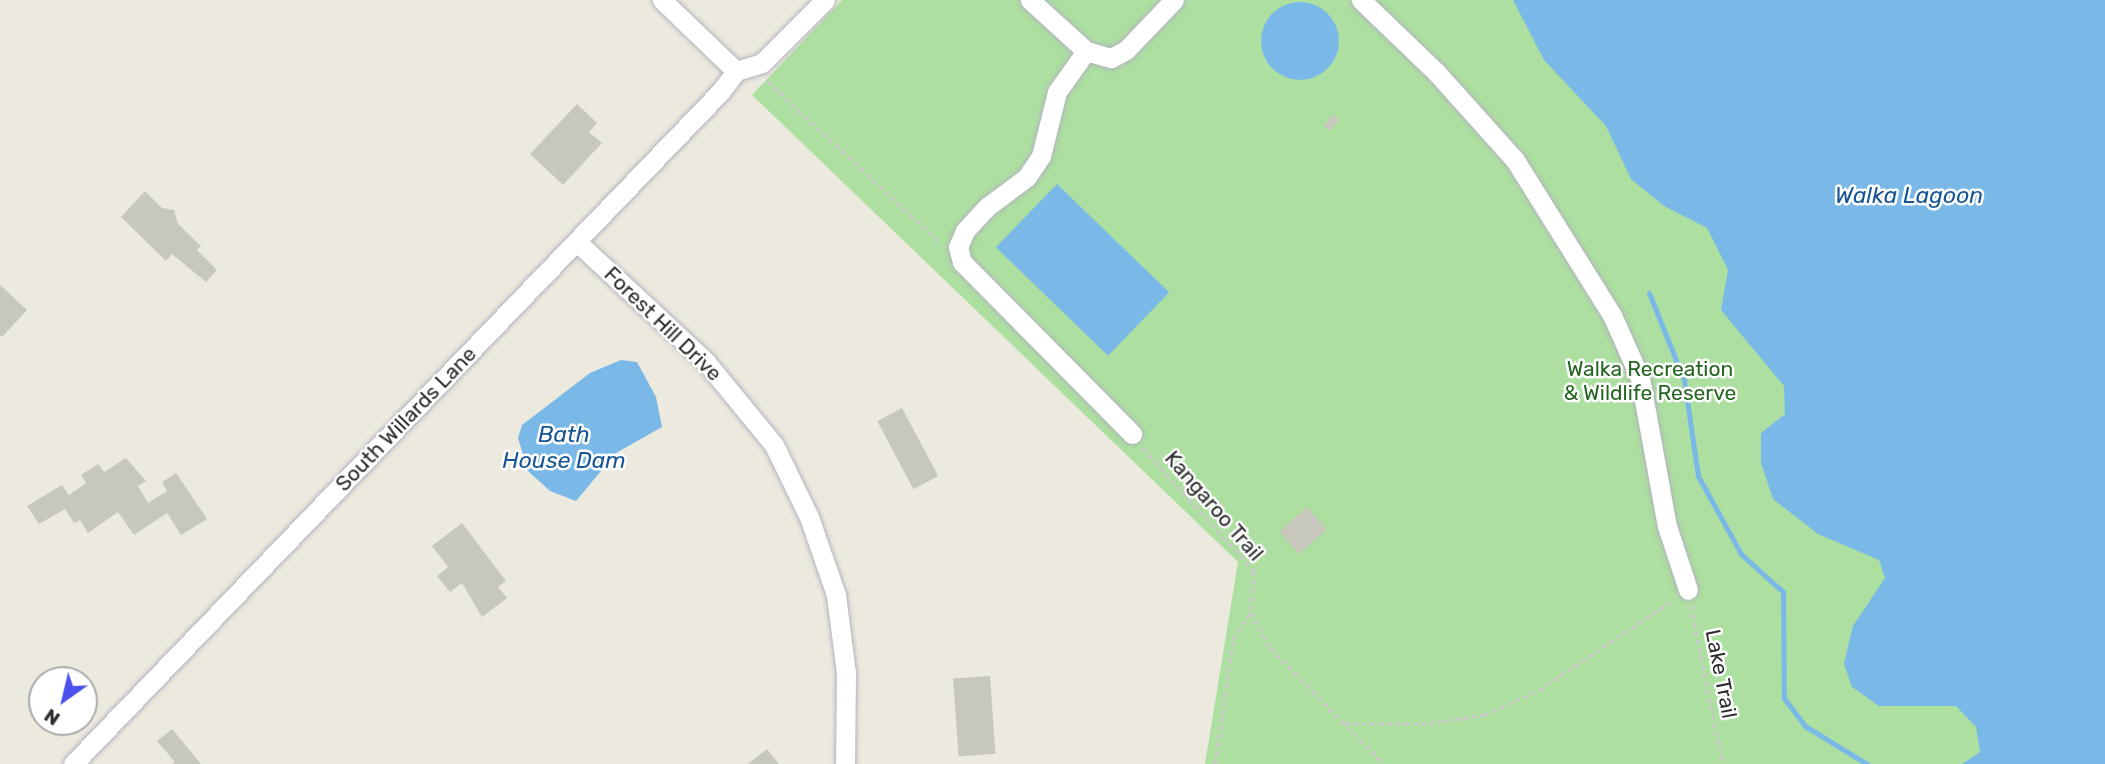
<!DOCTYPE html>
<html>
<head>
<meta charset="utf-8">
<style>
  body { margin:0 }
  #map { position:relative; width:2105px; height:764px; overflow:hidden; background:#ece9df; font-family:Rubik,sans-serif }
  div>[style] { position:absolute }
  [style*='--x'] { left:calc(var(--x)*1px); top:calc(var(--y)*1px); width:calc(var(--w)*1px); rotate:calc(var(--a)*1deg) }
  .green>* { inset:0; background:#acdfa0 }
  .water>* { inset:0; background:#7ab9e7; transform-origin:0 0 }
  .round { border-radius:50% }
  .stream>* { height:5px; margin:-2.5px; padding:0 2.5px; transform-origin:2.5px; border-radius:2.5px; background:#7ab9e7 }
  .building>* { inset:0; background:#c8c7be; transform-origin:0 0 }
  .path>* { height:2.5px; margin-top:-1.25px; transform-origin:0; background:repeating-linear-gradient(90deg,#c8c8c8 0 5px,transparent 0 8.5px) }
  .roads { filter:drop-shadow(0 0 2px #b3b3be) drop-shadow(0 0 2px #b3b3be) }
  .minor>* { height:19px; margin:-9.5px; padding:0 9.5px; transform-origin:9.5px; border-radius:9.5px; background:#fff }
  span { translate:-50% -50%; white-space:nowrap; text-align:center; line-height:1.15; -webkit-text-stroke:5px #fff; paint-order:stroke }
  .street-label { font-size:21px; color:#2c2c2c }
  .park-label { font-size:21px; color:#246520 }
  .water-label { font-size:23px; color:#175695; font-style:italic }
  .north { position:absolute; left:28px; top:666px; width:70px; height:70px; box-sizing:border-box; background:#fff; border:2px solid #ababab; border-radius:50%; rotate:214deg; font-size:19px; font-weight:700; line-height:28px; text-align:center; color:#2c2c2c }
  .north::after { content:''; display:block; margin:auto; width:24px; height:32px; background:#4c51ed; clip-path:polygon(50% 0,100% 100%,50% 72%,0 100%) }
</style>
</head>
<body>
<div id="map">
  <div class="green">
    <div style="clip-path:polygon(842px 0,2105px 0,2105px 764px,1205px 764px,1238px 562px,752px 95px)"></div>
  </div>
  <div class="water">
    <div style="clip-path:polygon(1513px 0,2105px 0,2105px 764px,1962px 764px,1980px 752px,1976px 727px,1956px 706px,1879px 706px,1852px 687px,1844px 664px,1853px 626px,1885px 578px,1879px 560px,1818px 534px,1773px 499px,1761px 463px,1761px 433px,1785px 414px,1784px 386px,1721px 310px,1728px 270px,1707px 228px,1664px 206px,1631px 179px,1606px 126px,1544px 60px)"></div>
    <div class="round" style="left:1261px;top:2px;width:78px;height:78px"></div>
    <div style="left:1057px;top:184px;width:156px;height:88px;rotate:44deg"></div>
    <div style="clip-path:polygon(621px 360px,637px 362px,656px 397px,662px 427px,616px 453px,576px 501px,550px 491px,528px 471px,518px 438px,522px 425px,590px 373px)"></div>
  </div>
  <div class="stream">
    <div style="--x:1649;--y:293;--w:94;--a:68.1"></div>
    <div style="--x:1684;--y:380;--w:97;--a:81.7"></div>
    <div style="--x:1698;--y:476;--w:89;--a:61.1"></div>
    <div style="--x:1741;--y:554;--w:57;--a:42.1"></div>
    <div style="--x:1783;--y:592;--w:106;--a:89.5"></div>
    <div style="--x:1784;--y:698;--w:35;--a:53"></div>
    <div style="--x:1805;--y:726;--w:73;--a:31.5"></div>
  </div>
  <div class="building">
    <div style="clip-path:polygon(577px 104px,597px 123px,589px 132px,602px 143px,563px 185px,530px 154px)"></div>
    <div style="left:1333px;top:115px;width:8px;height:14px;rotate:40deg"></div>
    <div style="clip-path:polygon(145px 191px,162px 208px,174px 210px,178px 224px,201px 246px,197px 250px,217px 270px,206px 282px,172px 254px,166px 261px,121px 217px)"></div>
    <div style="clip-path:polygon(0 285px,27px 310px,2px 337px,0 335px)"></div>
    <div style="left:902px;top:408px;width:77px;height:28px;rotate:62deg"></div>
    <div style="clip-path:polygon(126px 458px,146px 481px,138px 486px,148px 503px,167px 491px,162px 482px,176px 473px,207px 519px,181px 535px,167px 513px,134px 535px,118px 512px,88px 533px,80px 520px,74px 523px,65px 509px,39px 524px,27px 506px,62px 485px,69px 495px,86px 483px,81px 475px,98px 464px,104px 472px)"></div>
    <div style="left:1307px;top:507px;width:30px;height:37px;rotate:49deg"></div>
    <div style="clip-path:polygon(462px 523px,506px 581px,498px 587px,507px 598px,482px 617px,462px 583px,450px 592px,437px 576px,448px 567px,432px 546px)"></div>
    <div style="left:990px;top:676px;width:78px;height:37px;rotate:86deg"></div>
    <div style="clip-path:polygon(172px 729px,201px 764px,172px 764px,175px 762px,157px 741px)"></div>
    <div style="clip-path:polygon(767px 749px,779px 764px,748px 764px)"></div>
  </div>
  <div class="path">
    <div style="--x:767;--y:81;--w:238;--a:43"></div>
    <div style="--x:1143;--y:448;--w:166;--a:47.9"></div>
    <div style="--x:1254;--y:571;--w:41;--a:94.2"></div>
    <div style="--x:1251;--y:612;--w:41;--a:62.2"></div>
    <div style="--x:1270;--y:648;--w:163;--a:45.5"></div>
    <div style="--x:1691;--y:606;--w:161;--a:78.6"></div>
    <div style="--x:1345;--y:723;--w:76;--a:0.8"></div>
    <div style="--x:1421;--y:724;--w:64;--a:-8.1"></div>
    <div style="--x:1484;--y:715;--w:60;--a:-24.4"></div>
    <div style="--x:1539;--y:690;--w:161;--a:-33.9"></div>
    <div style="--x:1215;--y:764;--w:126;--a:-81.8"></div>
    <div style="--x:1233;--y:639;--w:31;--a:-57"></div>
  </div>
  <div class="roads">
    <div class="minor">
      <div style="--x:662;--y:0;--w:103;--a:43.8"></div>
      <div style="--x:1030;--y:0;--w:76;--a:42.3"></div>
      <div style="--x:1086;--y:51;--w:26;--a:16"></div>
      <div style="--x:1111;--y:58;--w:17;--a:-28"></div>
      <div style="--x:1126;--y:50;--w:69;--a:-46.2"></div>
      <div style="--x:1361;--y:0;--w:104;--a:43.8"></div>
      <div style="--x:1436;--y:72;--w:118;--a:48.1"></div>
      <div style="--x:1515;--y:160;--w:183;--a:58"></div>
      <div style="--x:1612;--y:315;--w:69;--a:66"></div>
      <div style="--x:1640;--y:378;--w:150;--a:79.7"></div>
      <div style="--x:1667;--y:526;--w:67;--a:71.8"></div>
      <div style="--x:1086;--y:51;--w:50;--a:125.3"></div>
      <div style="--x:1057;--y:92;--w:66;--a:104"></div>
      <div style="--x:1041;--y:156;--w:25;--a:124"></div>
      <div style="--x:1027;--y:177;--w:50;--a:143.1"></div>
      <div style="--x:987;--y:207;--w:33;--a:133"></div>
      <div style="--x:965;--y:231;--w:17;--a:114"></div>
      <div style="--x:958;--y:247;--w:16;--a:75"></div>
      <div style="--x:962;--y:262;--w:242;--a:45.3"></div>
      <div style="--x:736;--y:71;--w:27;--a:-17"></div>
      <div style="--x:762;--y:63;--w:89;--a:-45"></div>
      <div style="--x:577;--y:242;--w:176;--a:42.9"></div>
      <div style="--x:706;--y:362;--w:107;--a:50.7"></div>
      <div style="--x:774;--y:445;--w:80;--a:64.1"></div>
      <div style="--x:809;--y:517;--w:83;--a:70.9"></div>
      <div style="--x:836;--y:595;--w:79;--a:82.7"></div>
      <div style="--x:846;--y:673;--w:91;--a:90.6"></div>
      <div style="--x:73;--y:764;--w:934;--a:-46.08"></div>
      <div style="--x:721;--y:91;--w:25;--a:-53"></div>
    </div>
  </div>
  <div class="street-label">
    <span style="left:663px;top:324px;rotate:44deg">Forest Hill Drive</span>
    <span style="left:406px;top:419px;rotate:-46deg">South Willards Lane</span>
    <span style="left:1214px;top:506px;rotate:49deg">Kangaroo Trail</span>
    <span style="left:1721px;top:674px;rotate:79deg">Lake Trail</span>
  </div>
  <div class="park-label">
    <span style="left:1650px;top:381px">Walka Recreation<br>&amp; Wildlife Reserve</span>
  </div>
  <div class="water-label">
    <span style="left:1909px;top:195px">Walka Lagoon</span>
    <span style="left:564px;top:447px">Bath<br>House Dam</span>
  </div>
  <div class="north">N</div>
</div>
</body>
</html>
